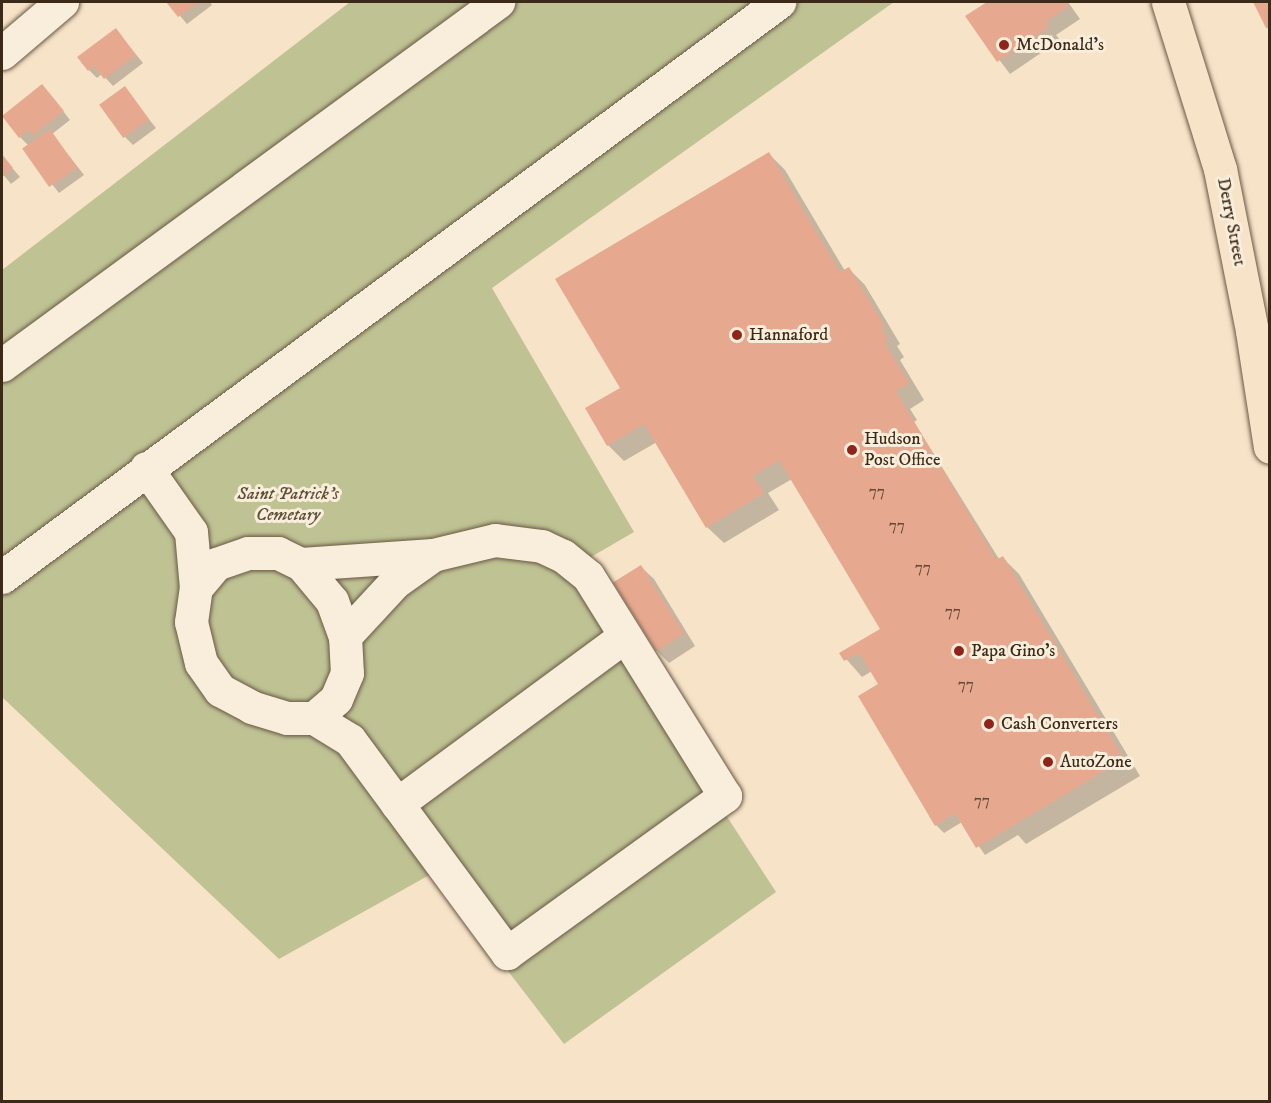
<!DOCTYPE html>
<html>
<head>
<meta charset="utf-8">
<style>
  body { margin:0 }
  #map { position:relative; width:1271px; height:1103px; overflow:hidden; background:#f6e3c8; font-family:"IM FELL DW Pica",serif }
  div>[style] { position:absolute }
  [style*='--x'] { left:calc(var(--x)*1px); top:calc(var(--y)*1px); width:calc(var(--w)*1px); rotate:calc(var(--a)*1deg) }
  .green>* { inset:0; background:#bfc394 }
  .shadow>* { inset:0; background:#0003 }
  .building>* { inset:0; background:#e6a98f; transform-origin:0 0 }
  .roads { filter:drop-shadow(0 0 2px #6a5844) drop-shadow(0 0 2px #6a5844) }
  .minor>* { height:33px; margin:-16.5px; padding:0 16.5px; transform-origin:16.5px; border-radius:16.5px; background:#f9eddb }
  .major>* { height:33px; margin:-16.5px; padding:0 16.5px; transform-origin:16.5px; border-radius:16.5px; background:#f6e3c8 }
  .dots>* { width:16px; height:16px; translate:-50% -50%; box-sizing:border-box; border:3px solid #f9eddb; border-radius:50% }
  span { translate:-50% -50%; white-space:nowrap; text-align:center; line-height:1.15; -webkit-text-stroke:6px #f9eddb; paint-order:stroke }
  .number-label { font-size:15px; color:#664a36 }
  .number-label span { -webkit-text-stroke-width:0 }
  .poi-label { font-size:18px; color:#3c2a18 }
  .left { translate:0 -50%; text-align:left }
  .street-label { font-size:18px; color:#3c2a18 }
  .park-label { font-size:18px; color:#5d5037; font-style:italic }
  .frame { position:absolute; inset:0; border:3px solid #3c2a18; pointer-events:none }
</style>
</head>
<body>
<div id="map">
  <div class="green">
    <div style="clip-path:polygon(350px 2px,894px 2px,492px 288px,634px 532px,567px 571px,776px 892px,564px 1044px,433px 873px,279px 959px,2px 697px,2px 270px)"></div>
  </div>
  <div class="shadow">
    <div style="clip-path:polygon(168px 2px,210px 2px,212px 5px,187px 24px)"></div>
    <div style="clip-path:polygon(990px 2px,1068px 2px,1080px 19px,1056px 35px,1060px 40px,1010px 74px,967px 17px)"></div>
    <div style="clip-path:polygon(1255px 2px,1270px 2px,1270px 30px,1267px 28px)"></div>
    <div style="clip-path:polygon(116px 30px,143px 63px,113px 86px,102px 74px,97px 78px,89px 70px)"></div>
    <div style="clip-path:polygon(124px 88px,156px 128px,133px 145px,125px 137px)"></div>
    <div style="clip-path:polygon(50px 94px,70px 120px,52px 134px,84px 175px,59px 193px,25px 150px,29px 146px,20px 137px)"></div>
    <div style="clip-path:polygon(769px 154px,785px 170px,845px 271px,849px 269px,865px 285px,900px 344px,897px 346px,904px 357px,900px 360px,924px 400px,910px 409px,917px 420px,914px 422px,999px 559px,1003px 558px,1019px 574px,1140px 776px,1026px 844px,1018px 835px,985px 855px,962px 822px,944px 833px,936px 825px,880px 685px,872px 671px,862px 677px,841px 653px,882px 629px,792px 479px,768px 493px,779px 510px,724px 543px,707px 527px,657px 442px,624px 461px,608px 445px,622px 388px)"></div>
    <div style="clip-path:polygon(2px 156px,20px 177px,11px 184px,2px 173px)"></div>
    <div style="clip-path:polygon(641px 567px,654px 579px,695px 646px,669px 663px,656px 650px,615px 583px)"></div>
  </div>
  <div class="building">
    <div style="clip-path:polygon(166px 2px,199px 2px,178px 17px)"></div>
    <div style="clip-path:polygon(987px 2px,1066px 2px,1069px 6px,1045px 22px,1049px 27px,997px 62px,965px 16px)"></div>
    <div style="clip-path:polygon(1253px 2px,1269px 2px,1269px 27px,1266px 28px)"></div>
    <div style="clip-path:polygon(116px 28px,136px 55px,104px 79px,94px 66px,88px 71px,77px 57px)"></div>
    <div style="clip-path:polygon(42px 84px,64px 111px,33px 135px,29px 130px,19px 138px,2px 116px)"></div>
    <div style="left:125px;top:86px;width:41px;height:32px;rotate:54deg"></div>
    <div style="left:50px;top:129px;width:47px;height:34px;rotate:55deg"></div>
    <div style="clip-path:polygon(769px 152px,840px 272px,849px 267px,885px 327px,882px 329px,888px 340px,885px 343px,909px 383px,896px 391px,996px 560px,1003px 556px,1124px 759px,976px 848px,955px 813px,935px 826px,858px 696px,878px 684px,859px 653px,844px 661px,839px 653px,880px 629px,779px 460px,753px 476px,764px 493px,706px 528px,644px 424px,607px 446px,585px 408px,620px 388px,555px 279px)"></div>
    <div style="clip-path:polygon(2px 154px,13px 168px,2px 177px)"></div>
    <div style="left:641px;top:565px;width:81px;height:33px;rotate:58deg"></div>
  </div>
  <div class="roads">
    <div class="minor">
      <div style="--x:2;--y:53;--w:79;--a:-40.4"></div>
      <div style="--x:2;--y:365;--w:615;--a:-36.2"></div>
      <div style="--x:146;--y:468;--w:78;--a:54.9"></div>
      <div style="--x:191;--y:532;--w:56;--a:84.9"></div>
      <div style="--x:248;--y:553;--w:30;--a:0"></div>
      <div style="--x:278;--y:553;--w:25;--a:26"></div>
      <div style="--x:301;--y:564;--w:48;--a:50"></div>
      <div style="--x:332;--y:601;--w:37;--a:70"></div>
      <div style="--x:345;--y:636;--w:37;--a:87"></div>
      <div style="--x:347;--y:673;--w:28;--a:113"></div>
      <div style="--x:336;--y:699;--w:29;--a:139"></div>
      <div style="--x:314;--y:718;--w:27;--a:180"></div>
      <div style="--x:287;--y:718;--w:37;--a:-163"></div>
      <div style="--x:252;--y:707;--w:36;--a:-152"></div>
      <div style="--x:220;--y:690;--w:33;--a:-125"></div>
      <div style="--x:201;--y:663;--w:42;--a:-103.7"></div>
      <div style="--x:191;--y:622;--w:34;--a:-82"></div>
      <div style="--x:196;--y:588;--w:31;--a:-50"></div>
      <div style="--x:216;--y:564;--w:34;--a:-19"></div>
      <div style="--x:301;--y:564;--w:132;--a:-3.9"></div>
      <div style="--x:2;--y:577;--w:967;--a:-36.5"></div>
      <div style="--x:314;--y:718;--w:42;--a:31.4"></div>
      <div style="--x:350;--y:740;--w:265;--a:53.6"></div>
      <div style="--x:507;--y:953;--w:269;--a:-35.8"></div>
      <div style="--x:725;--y:796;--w:259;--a:-121.9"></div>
      <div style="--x:588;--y:576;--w:32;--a:-141"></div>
      <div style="--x:563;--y:556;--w:23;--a:-155"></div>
      <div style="--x:542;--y:546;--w:47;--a:-172.7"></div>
      <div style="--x:495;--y:540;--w:64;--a:166.4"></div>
      <div style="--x:433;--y:555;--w:47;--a:144.6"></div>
      <div style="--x:395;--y:582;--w:74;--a:132.8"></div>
      <div style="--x:397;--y:804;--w:283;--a:-36.4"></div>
    </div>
    <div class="major">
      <div style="--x:1168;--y:2;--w:175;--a:72.7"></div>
      <div style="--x:1220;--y:169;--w:165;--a:78.8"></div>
      <div style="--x:1252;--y:331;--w:117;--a:81.2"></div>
    </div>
  </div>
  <div class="dots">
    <div style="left:1004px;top:45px;background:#8f2418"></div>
    <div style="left:737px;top:335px;background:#8f2418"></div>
    <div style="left:852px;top:450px;background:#8f2418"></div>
    <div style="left:959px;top:651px;background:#8f2418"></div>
    <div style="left:989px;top:724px;background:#8f2418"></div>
    <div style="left:1048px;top:762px;background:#8f2418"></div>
  </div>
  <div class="number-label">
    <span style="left:877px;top:492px">77</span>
    <span style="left:897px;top:526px">77</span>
    <span style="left:923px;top:568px">77</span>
    <span style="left:953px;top:612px">77</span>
    <span style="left:966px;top:685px">77</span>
    <span style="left:982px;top:801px">77</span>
  </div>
  <div class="poi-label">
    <span class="left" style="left:1016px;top:45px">McDonald's</span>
    <span class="left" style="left:749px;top:335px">Hannaford</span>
    <span class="left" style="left:864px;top:450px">Hudson<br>Post Office</span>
    <span class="left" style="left:971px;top:651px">Papa Gino's</span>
    <span class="left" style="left:1001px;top:724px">Cash Converters</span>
    <span class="left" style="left:1060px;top:762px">AutoZone</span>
  </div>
  <div class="street-label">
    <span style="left:1231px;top:222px;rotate:79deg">Derry Street</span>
  </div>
  <div class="park-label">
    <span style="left:288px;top:505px">Saint Patrick's<br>Cemetary</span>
  </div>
  <div class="frame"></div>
</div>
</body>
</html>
